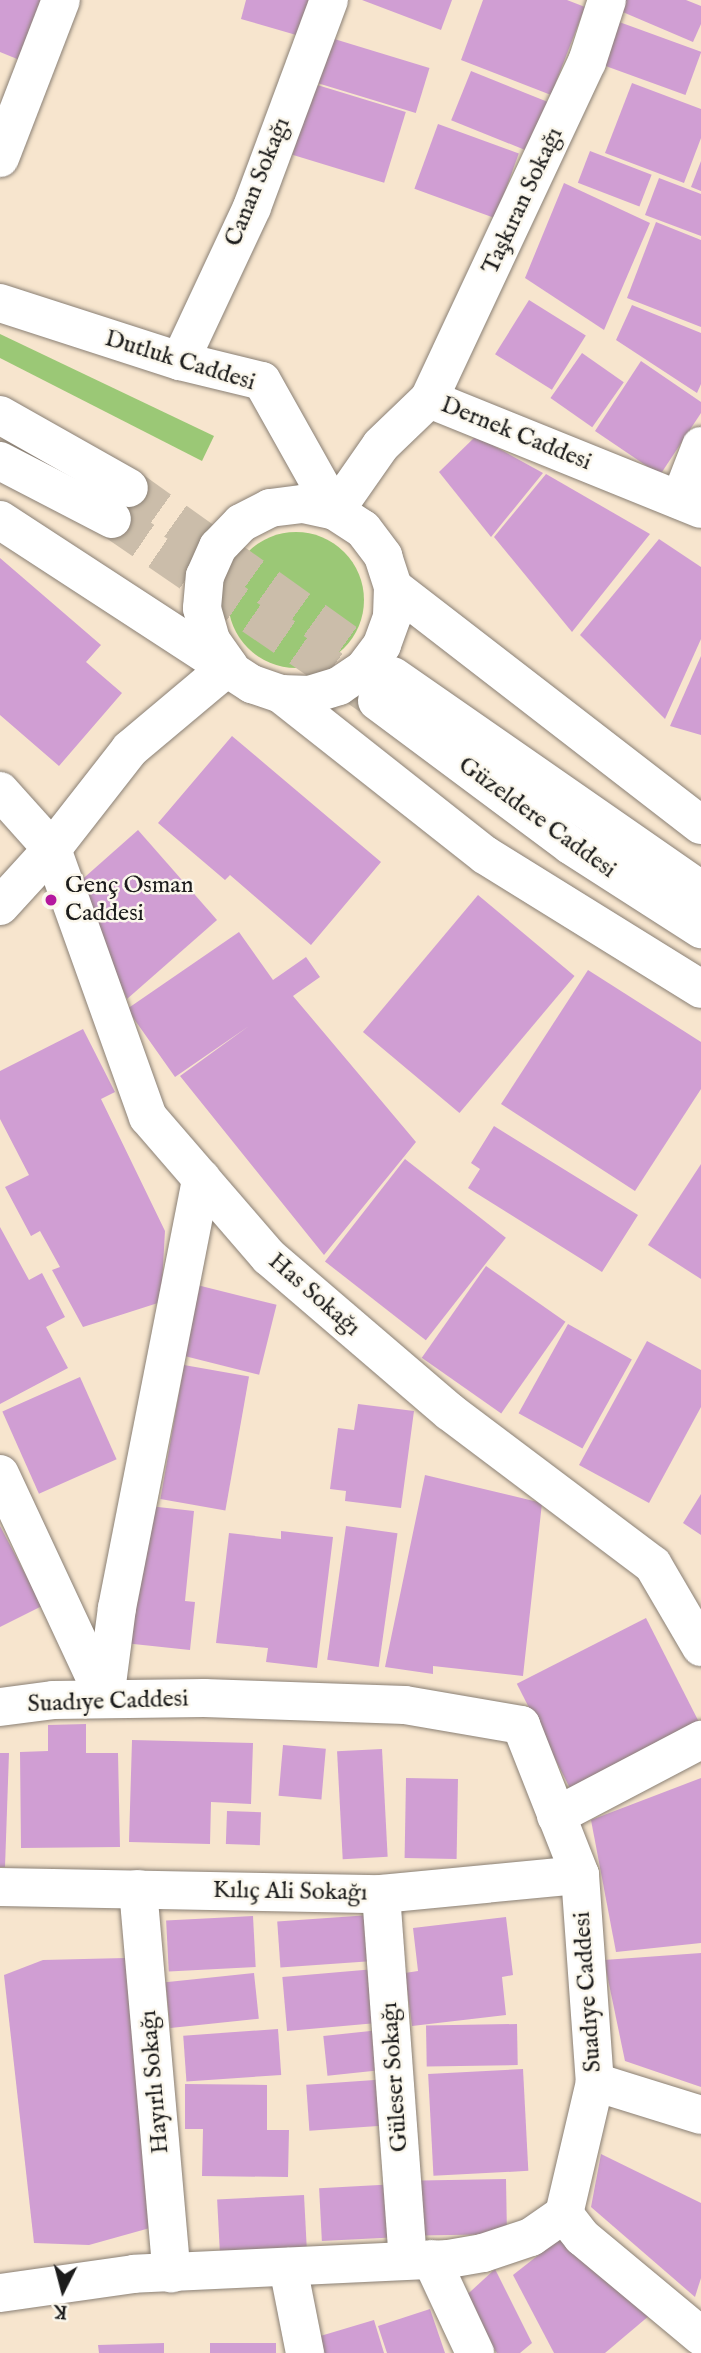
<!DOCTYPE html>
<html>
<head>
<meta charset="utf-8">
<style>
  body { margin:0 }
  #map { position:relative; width:701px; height:2353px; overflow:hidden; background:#f7e5ce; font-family:"IM FELL English",serif }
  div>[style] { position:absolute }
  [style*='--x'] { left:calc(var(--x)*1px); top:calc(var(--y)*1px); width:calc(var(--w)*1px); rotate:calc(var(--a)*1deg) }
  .green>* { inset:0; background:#9bc876 }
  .round { border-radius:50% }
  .building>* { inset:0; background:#d09ed3; transform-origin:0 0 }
  .secondary-tunnel>* { height:38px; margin-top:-19px; transform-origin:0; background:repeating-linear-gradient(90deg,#cbbdaa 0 38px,transparent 0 57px) }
  .roads { filter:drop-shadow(0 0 2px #8a8075) drop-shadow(0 0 2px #8a8075) }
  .street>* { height:38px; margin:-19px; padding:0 19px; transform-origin:19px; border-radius:19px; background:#fff }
  .secondary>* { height:38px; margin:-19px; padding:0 19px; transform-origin:19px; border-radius:19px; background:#fff }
  .dots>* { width:19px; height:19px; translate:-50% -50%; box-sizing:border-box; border:4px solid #fbf7ec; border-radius:50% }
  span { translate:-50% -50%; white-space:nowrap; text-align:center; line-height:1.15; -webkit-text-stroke:5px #fbf7ec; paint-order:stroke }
  .street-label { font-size:24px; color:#1c1c1c }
  .poi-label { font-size:24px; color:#1c1c1c }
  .left { translate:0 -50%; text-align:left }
  .north { position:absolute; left:28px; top:2255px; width:70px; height:70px; -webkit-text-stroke:5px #fbf7ec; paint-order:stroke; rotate:186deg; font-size:19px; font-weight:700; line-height:28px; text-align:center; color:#1c1c1c }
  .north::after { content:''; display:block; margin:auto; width:24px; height:32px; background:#1c1c1c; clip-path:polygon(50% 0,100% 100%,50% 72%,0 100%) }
</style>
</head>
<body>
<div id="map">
  <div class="green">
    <div style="clip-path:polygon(0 334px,214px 436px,202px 461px,0 358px)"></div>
    <div class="round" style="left:228px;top:532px;width:136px;height:136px"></div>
  </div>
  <div class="building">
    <div style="clip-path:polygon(0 0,53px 0,27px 63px,0 52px)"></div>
    <div style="clip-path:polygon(246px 0,321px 0,310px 39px,241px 19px)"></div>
    <div style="clip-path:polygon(362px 0,452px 0,441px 30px)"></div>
    <div style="clip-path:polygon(483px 0,567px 0,585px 7px,551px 95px,461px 60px)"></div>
    <div style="clip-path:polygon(614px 0,686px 0,701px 6px,701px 24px,693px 42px,611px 7px)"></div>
    <div style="left:611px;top:19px;width:96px;height:46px;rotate:20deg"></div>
    <div style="left:331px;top:38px;width:103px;height:47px;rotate:17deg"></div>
    <div style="left:471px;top:71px;width:87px;height:53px;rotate:22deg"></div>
    <div style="clip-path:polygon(632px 83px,701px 109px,701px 138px,684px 183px,605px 153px)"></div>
    <div style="left:314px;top:84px;width:96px;height:74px;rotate:17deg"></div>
    <div style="left:438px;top:124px;width:86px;height:69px;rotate:20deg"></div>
    <div style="left:590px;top:151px;width:66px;height:34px;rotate:21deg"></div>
    <div style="clip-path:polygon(701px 161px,701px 191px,691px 187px)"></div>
    <div style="clip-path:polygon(659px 178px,701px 194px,701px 236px,645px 215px)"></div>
    <div style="clip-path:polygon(564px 183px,650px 223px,604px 330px,525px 278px)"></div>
    <div style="clip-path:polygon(656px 222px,701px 240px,701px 327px,627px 298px)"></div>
    <div style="left:529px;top:300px;width:67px;height:64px;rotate:32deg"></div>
    <div style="clip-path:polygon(632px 305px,701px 333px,701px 384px,697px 393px,616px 340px)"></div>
    <div style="left:582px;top:353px;width:51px;height:55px;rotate:35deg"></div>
    <div style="clip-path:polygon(641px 361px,701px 402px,701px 413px,660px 475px,595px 431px)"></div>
    <div style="clip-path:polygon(476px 436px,543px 473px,491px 537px,439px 472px)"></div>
    <div style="clip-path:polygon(546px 474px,650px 534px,572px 632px,494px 537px)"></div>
    <div style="clip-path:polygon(659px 539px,701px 567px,701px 639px,665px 719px,580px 635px)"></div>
    <div style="clip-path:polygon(0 558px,101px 645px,86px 662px,122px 693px,59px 766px,0 715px)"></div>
    <div style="clip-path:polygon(701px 656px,701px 735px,670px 726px)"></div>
    <div style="clip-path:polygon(232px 736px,381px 862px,311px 945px,230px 875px,225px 880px,158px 823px)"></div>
    <div style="clip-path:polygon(138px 830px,217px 920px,127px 999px,77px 884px)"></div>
    <div style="left:478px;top:895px;width:126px;height:179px;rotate:40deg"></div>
    <div style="clip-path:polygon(239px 932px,273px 980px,306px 957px,320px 977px,293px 996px,416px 1142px,324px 1255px,180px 1076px,249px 1026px,175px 1077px,127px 1009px)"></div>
    <div style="clip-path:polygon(588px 970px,701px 1042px,701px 1089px,635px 1191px,501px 1104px)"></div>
    <div style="clip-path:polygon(83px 1029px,115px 1092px,101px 1099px,165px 1231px,161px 1302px,83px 1327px,52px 1270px,60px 1267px,40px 1231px,31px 1236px,5px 1187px,29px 1175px,0 1119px,0 1071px)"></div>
    <div style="clip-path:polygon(494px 1126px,638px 1215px,602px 1272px,468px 1188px,480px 1169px,471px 1163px)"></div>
    <div style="left:405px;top:1159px;width:128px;height:130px;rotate:38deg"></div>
    <div style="clip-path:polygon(701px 1164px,701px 1279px,648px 1245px)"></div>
    <div style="clip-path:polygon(0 1227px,29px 1280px,42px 1273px,65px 1317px,46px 1327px,68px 1368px,0 1404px)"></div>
    <div style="left:486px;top:1266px;width:97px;height:112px;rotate:35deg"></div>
    <div style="left:197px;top:1285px;width:82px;height:72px;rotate:14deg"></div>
    <div style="left:568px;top:1324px;width:73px;height:102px;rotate:29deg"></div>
    <div style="clip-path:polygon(647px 1341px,701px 1370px,701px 1407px,649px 1503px,579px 1465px)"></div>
    <div style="left:184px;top:1365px;width:66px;height:136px;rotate:10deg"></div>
    <div style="left:80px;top:1377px;width:90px;height:85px;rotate:66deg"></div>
    <div style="clip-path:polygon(358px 1404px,414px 1411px,401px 1508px,345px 1501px,346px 1491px,330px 1489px,338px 1428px,354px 1430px)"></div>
    <div style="clip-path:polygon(425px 1475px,542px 1503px,523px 1676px,433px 1666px,433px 1674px,385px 1667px)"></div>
    <div style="clip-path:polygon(701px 1494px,701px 1535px,683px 1523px)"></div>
    <div style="clip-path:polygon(140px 1505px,194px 1511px,185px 1601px,195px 1602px,190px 1650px,124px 1643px)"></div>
    <div style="clip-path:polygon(0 1526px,42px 1606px,0 1627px)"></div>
    <div style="left:346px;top:1526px;width:52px;height:135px;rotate:8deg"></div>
    <div style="clip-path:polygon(281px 1531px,333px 1537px,317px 1668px,266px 1662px,268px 1648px,216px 1643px,229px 1533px,281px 1539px)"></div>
    <div style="left:646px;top:1618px;width:120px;height:145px;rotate:63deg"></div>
    <div style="clip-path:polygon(86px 1724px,86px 1753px,118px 1753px,120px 1847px,21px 1848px,20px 1752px,48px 1751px,48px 1725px)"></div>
    <div style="clip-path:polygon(132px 1740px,253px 1743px,251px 1804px,211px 1802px,210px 1844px,129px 1842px)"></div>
    <div style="left:283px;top:1745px;width:43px;height:51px;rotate:5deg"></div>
    <div style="left:382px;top:1749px;width:108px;height:45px;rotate:87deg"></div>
    <div style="clip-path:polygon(0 1753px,9px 1753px,5px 1867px,0 1867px)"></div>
    <div style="left:406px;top:1778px;width:52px;height:80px;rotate:1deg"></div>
    <div style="clip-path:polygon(701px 1778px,701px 1943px,616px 1952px,591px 1820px)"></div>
    <div style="left:227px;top:1811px;width:34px;height:33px;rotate:2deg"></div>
    <div style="left:370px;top:1915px;width:46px;height:93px;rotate:86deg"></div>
    <div style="left:253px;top:1916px;width:51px;height:87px;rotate:87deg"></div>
    <div style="clip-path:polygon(506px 1917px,513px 1975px,502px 1977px,506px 2015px,412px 2026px,405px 1973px,418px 1971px,413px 1928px)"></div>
    <div style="clip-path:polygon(701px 1953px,701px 2087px,625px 2061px,604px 1960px)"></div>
    <div style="clip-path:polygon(125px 1958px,157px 2226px,89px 2245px,34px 2243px,4px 1975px,43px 1960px)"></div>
    <div style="left:375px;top:1969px;width:54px;height:93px;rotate:85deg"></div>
    <div style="left:254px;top:1973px;width:46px;height:89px;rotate:84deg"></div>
    <div style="left:517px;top:2024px;width:41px;height:91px;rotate:89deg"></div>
    <div style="left:278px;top:2029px;width:46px;height:95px;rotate:86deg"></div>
    <div style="left:380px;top:2030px;width:40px;height:57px;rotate:84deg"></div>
    <div style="left:523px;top:2069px;width:102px;height:95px;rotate:87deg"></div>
    <div style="left:389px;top:2079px;width:46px;height:83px;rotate:86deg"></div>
    <div style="clip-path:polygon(185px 2084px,267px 2085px,267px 2130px,289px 2130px,288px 2177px,202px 2176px,203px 2129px,185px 2129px)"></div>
    <div style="clip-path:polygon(601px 2154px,701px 2203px,701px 2278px,695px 2297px,591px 2207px)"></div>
    <div style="left:506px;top:2179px;width:55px;height:85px;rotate:89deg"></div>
    <div style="left:398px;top:2184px;width:53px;height:79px;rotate:87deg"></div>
    <div style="left:304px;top:2195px;width:67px;height:87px;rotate:87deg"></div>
    <div style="clip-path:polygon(569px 2231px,650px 2315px,605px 2353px,554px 2353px,513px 2275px)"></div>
    <div style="clip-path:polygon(495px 2269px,532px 2343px,520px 2353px,497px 2353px,458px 2303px)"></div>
    <div style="clip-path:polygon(430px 2309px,445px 2353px,387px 2353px,378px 2326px)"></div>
    <div style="clip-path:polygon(374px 2320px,384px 2353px,321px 2353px,317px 2337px)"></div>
    <div style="clip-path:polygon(164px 2343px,164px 2353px,99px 2353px,98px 2345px)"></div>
    <div style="left:276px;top:2343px;width:10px;height:66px;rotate:90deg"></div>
  </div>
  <div class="secondary-tunnel">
    <div style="--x:129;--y:488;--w:324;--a:35.5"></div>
    <div style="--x:112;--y:519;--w:316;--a:34.4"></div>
  </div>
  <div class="roads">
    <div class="street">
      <div style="--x:0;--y:158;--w:169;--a:-68.9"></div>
      <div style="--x:180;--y:361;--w:170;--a:-64.9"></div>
      <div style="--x:252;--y:207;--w:221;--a:-69.6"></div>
      <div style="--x:429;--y:399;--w:372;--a:-64.9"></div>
      <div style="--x:587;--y:62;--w:65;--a:-72.1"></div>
      <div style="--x:680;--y:500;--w:58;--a:-68.7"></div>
      <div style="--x:0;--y:791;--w:78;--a:48.1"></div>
      <div style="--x:52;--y:849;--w:285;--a:70.3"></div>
      <div style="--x:148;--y:1117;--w:185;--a:49.2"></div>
      <div style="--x:269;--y:1257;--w:238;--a:40.6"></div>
      <div style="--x:450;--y:1412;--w:254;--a:37"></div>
      <div style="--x:653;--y:1565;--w:95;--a:59.7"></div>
      <div style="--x:0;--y:906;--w:77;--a:-47.6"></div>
      <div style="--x:52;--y:849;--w:127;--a:-52"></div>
      <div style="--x:130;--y:749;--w:129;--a:-40"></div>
      <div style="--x:0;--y:1474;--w:248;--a:65"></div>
      <div style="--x:105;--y:1699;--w:92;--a:-82.5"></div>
      <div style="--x:117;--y:1608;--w:438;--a:-78.9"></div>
      <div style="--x:0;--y:1707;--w:53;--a:-7.5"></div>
      <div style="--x:53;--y:1700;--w:151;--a:-0.8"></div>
      <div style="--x:204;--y:1698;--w:201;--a:2"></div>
      <div style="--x:405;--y:1705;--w:118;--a:9.8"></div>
      <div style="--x:521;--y:1725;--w:161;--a:68.5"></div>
      <div style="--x:580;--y:1875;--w:208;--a:85.9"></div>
      <div style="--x:595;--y:2082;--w:136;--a:103.2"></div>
      <div style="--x:564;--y:2214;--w:40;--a:145.1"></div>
      <div style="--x:531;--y:2237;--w:51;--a:161.6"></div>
      <div style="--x:483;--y:2253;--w:35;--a:170"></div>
      <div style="--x:449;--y:2259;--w:315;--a:177.3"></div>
      <div style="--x:134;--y:2274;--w:135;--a:171.9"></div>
      <div style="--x:556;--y:1816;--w:164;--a:-27.7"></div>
      <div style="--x:0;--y:1887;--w:381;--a:1.1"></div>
      <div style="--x:381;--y:1894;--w:200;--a:-5.5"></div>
      <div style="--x:138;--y:1889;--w:386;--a:85"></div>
      <div style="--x:381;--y:1894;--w:367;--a:85.8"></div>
      <div style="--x:595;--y:2082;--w:111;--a:17.3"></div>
      <div style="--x:564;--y:2214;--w:29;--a:52"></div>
      <div style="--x:582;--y:2237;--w:155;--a:39.8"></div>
      <div style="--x:431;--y:2259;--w:104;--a:64.9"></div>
      <div style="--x:288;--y:2267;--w:88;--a:78.8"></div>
    </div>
    <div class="secondary">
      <div style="--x:0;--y:303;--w:189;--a:17.9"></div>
      <div style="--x:180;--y:361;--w:84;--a:13.7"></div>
      <div style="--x:262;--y:381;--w:149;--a:60.7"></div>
      <div style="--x:335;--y:511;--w:80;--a:-55.1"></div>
      <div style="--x:381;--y:445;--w:66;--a:-43.8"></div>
      <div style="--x:429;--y:399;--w:293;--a:22"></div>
      <div style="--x:0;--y:415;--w:148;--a:29.5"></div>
      <div style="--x:0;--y:461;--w:126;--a:27.4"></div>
      <div style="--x:0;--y:520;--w:301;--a:33.1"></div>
      <div style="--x:252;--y:684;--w:31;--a:19"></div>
      <div style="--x:281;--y:694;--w:260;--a:38.3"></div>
      <div style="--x:485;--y:855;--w:254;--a:31.8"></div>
      <div style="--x:393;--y:587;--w:389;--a:37.7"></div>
      <div style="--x:229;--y:666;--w:32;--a:-125"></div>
      <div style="--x:211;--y:640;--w:33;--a:-106"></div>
      <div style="--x:202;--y:608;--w:32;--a:-85"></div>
      <div style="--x:205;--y:576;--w:32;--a:-66"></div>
      <div style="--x:218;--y:547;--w:33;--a:-46"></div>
      <div style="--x:241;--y:523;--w:33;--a:-27"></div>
      <div style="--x:270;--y:508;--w:33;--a:-7"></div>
      <div style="--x:303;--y:504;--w:33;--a:12"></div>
      <div style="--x:335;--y:511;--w:33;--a:33"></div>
      <div style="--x:363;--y:529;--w:34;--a:53"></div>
      <div style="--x:383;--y:556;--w:33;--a:72"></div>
      <div style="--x:393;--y:587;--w:30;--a:92"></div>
      <div style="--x:392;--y:617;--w:30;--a:110"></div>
      <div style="--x:382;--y:645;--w:30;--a:127"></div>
      <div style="--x:364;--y:669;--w:30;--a:146"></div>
      <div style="--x:339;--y:686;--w:30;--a:163"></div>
      <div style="--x:310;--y:695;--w:29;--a:-178"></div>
      <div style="--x:393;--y:676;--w:375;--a:34.8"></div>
      <div style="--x:377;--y:701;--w:241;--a:36.7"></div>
      <div style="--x:570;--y:845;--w:156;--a:32.7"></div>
    </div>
  </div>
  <div class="dots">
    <div style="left:51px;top:900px;background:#b5179e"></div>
  </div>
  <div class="street-label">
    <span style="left:258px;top:182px;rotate:-68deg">Canan Sokağı</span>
    <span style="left:523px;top:201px;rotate:-65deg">Taşkıran Sokağı</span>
    <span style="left:180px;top:361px;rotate:17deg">Dutluk Caddesi</span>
    <span style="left:516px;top:434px;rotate:22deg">Dernek Caddesi</span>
    <span style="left:537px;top:818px;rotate:36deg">Güzeldere Caddesi</span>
    <span style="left:314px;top:1295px;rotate:41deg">Has Sokağı</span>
    <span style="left:108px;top:1702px;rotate:-2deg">Suadıye Caddesi</span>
    <span style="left:290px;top:1892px;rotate:1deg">Kılıç Ali Sokağı</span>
    <span style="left:588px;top:1992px;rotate:-94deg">Suadıye Caddesi</span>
    <span style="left:395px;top:2077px;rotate:-94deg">Güleser Sokağı</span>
    <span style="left:155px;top:2082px;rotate:-95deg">Hayırlı Sokağı</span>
  </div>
  <div class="poi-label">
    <span class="left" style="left:65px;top:900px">Genç Osman<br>Caddesi</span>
  </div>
  <div class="north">K</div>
</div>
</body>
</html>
